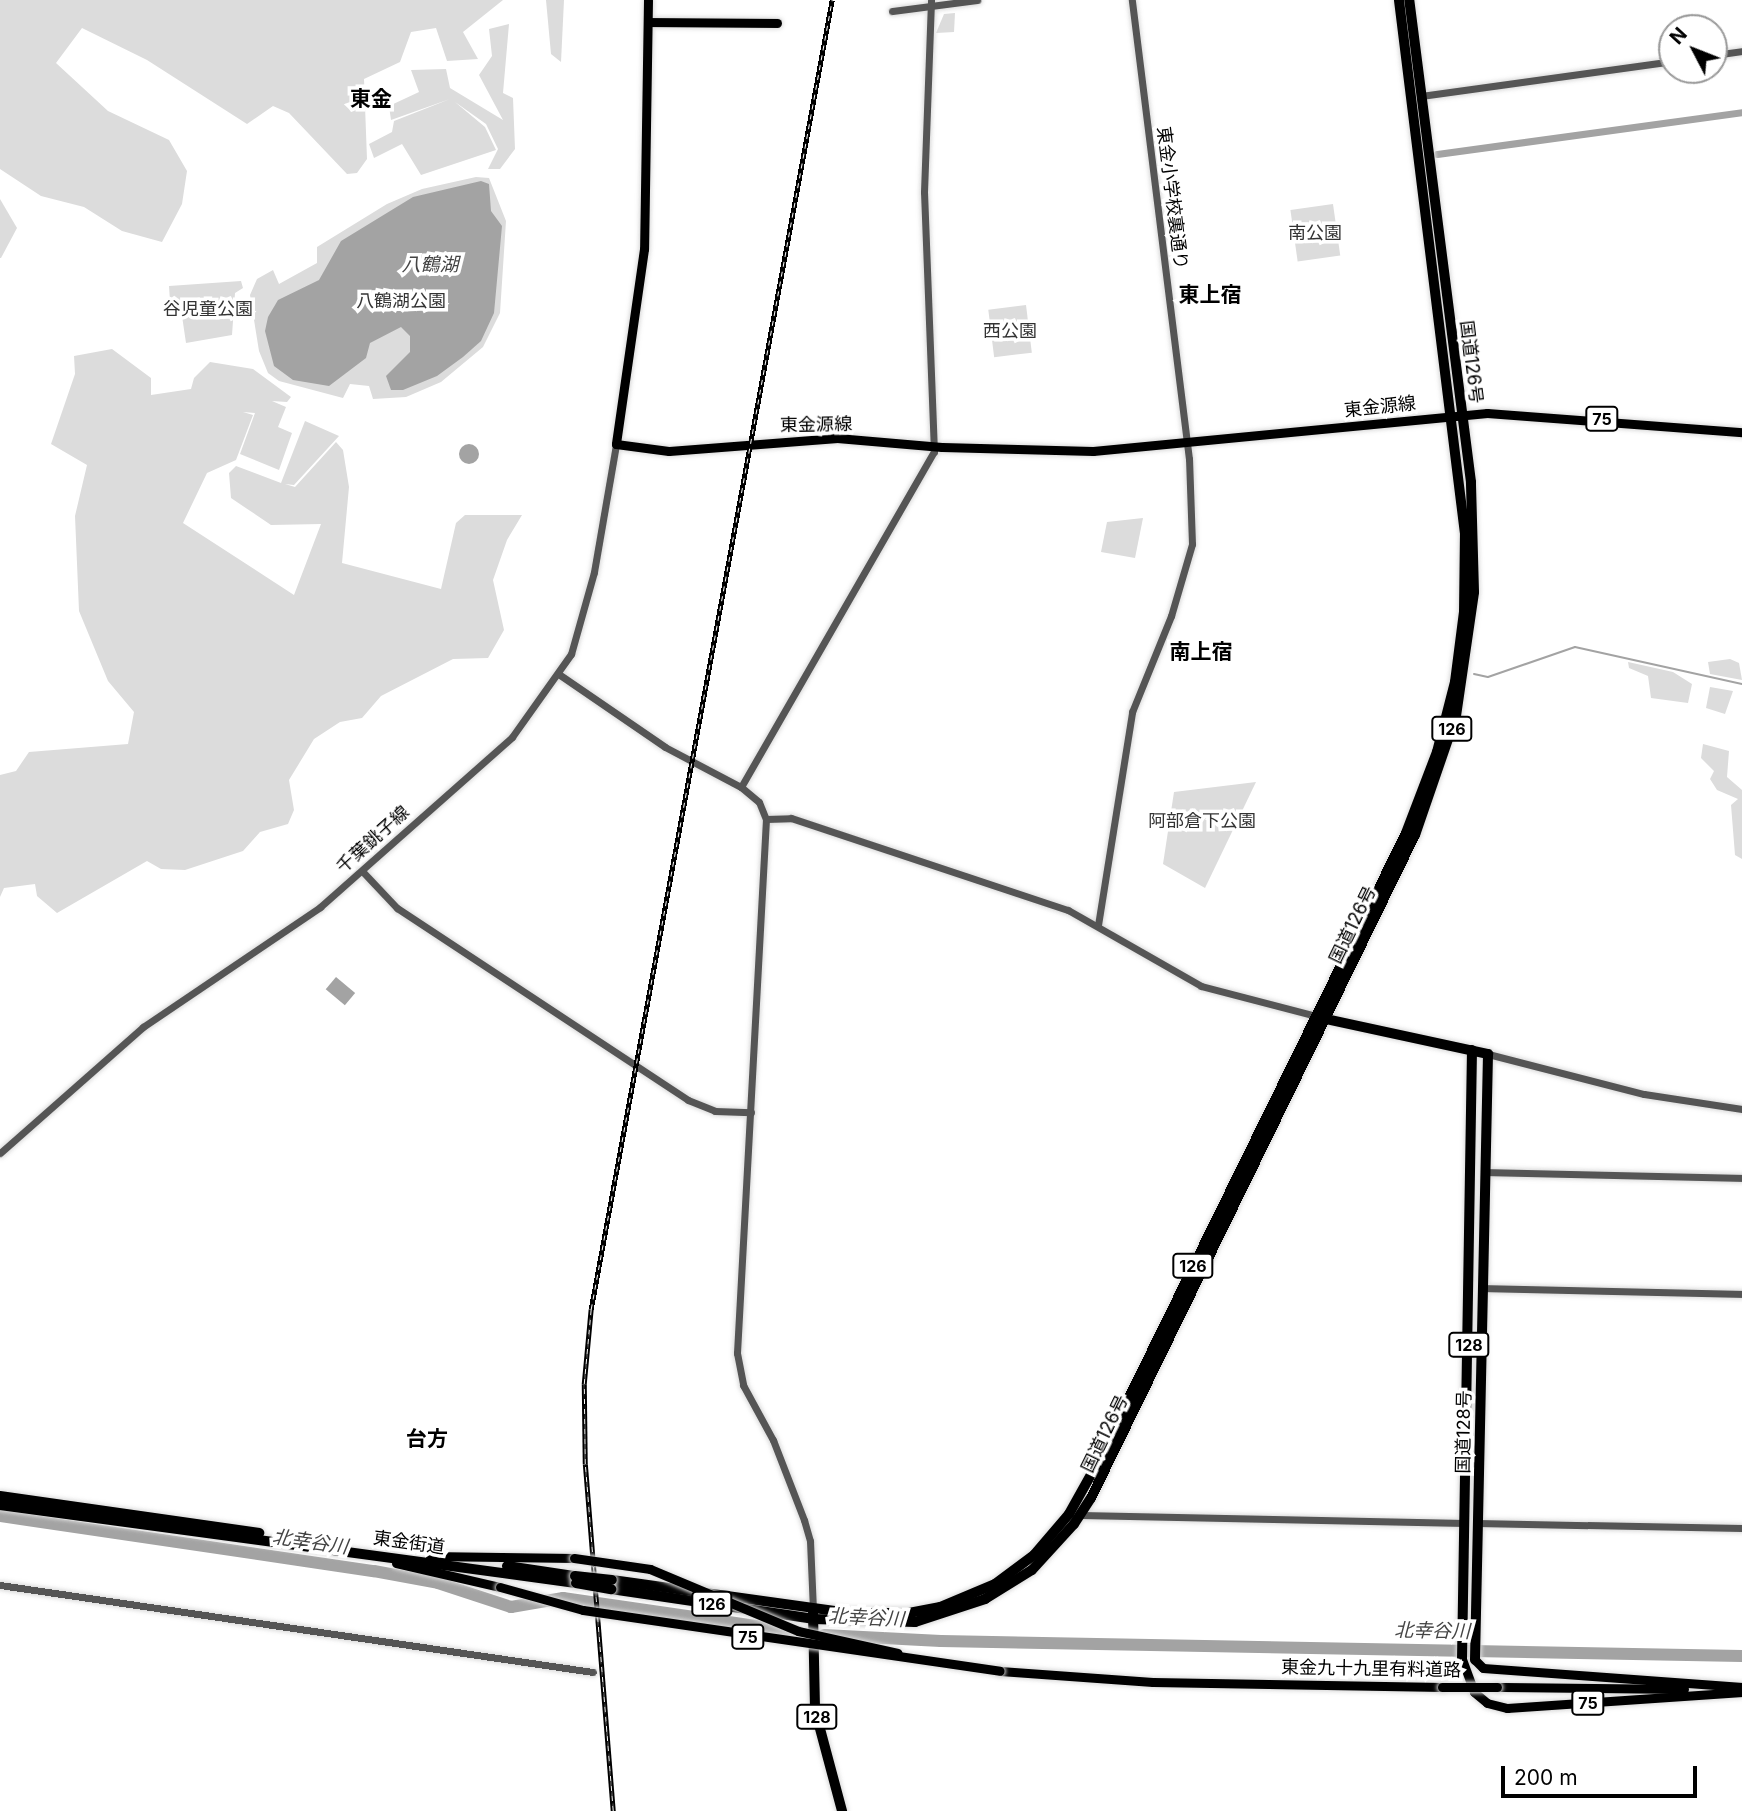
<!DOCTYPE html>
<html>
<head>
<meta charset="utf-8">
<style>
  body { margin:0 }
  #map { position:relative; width:1742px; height:1811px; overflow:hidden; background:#fff; font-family:Inter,"Noto Sans JP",sans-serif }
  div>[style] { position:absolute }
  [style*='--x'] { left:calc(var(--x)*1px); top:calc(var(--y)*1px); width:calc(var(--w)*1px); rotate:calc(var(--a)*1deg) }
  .green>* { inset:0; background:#dcdcdc; transform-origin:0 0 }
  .water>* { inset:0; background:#a3a3a3; transform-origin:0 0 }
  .round { border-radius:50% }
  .stream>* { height:2px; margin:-1px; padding:0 1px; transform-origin:1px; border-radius:1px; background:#a3a3a3 }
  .canal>* { height:7px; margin:-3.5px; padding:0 3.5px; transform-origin:3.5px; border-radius:3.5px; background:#a3a3a3 }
  .river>* { height:12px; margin:-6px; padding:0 6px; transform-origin:6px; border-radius:6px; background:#a3a3a3 }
  .roads { filter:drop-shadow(0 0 2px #dbdbdb) drop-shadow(0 0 2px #dbdbdb) }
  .minor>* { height:7px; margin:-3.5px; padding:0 3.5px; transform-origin:3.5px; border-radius:3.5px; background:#555 }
  .major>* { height:9px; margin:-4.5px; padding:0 4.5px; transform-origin:4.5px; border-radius:4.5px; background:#000 }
  .highway>* { height:10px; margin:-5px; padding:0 5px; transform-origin:5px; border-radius:5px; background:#000 }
  .rail>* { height:4.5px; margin-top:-2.25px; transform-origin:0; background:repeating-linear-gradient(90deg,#fff 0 5px,#000 0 10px); box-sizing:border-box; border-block:2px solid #000 }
  .bridges { filter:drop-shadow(0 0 2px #dbdbdb) drop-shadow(0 0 2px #dbdbdb) }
  .major-bridge>* { height:9px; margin:-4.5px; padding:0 4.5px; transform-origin:4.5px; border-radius:4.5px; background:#000 }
  .highway-bridge>* { height:10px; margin:-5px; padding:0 5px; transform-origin:5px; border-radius:5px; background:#000 }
  span { translate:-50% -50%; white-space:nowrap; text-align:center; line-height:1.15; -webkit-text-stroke:7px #fff; paint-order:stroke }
  .shield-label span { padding:2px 5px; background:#fff; border:2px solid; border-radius:5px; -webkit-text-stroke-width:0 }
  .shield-label { font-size:16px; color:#000; font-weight:700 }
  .street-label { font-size:18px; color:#000 }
  .park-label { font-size:18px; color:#333 }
  .water-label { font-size:19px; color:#444; font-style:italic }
  .quarter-label { font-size:21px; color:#000; font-weight:700 }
  .north { position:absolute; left:1658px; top:14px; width:70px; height:70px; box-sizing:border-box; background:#fff; border:2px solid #999; border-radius:50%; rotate:312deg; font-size:19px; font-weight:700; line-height:28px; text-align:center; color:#000 }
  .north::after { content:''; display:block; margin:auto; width:24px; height:32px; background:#000; clip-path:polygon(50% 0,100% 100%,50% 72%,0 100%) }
  .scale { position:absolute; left:1501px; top:1766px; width:196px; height:32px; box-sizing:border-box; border:4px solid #000; border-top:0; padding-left:9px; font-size:21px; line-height:24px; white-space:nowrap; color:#000; -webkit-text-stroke:5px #fff; paint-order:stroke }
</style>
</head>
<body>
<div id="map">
  <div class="green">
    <div style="clip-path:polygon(0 0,503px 0,463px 32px,478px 59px,447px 61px,436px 28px,411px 32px,400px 62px,364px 79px,367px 159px,357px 173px,347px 174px,289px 113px,273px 106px,247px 124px,147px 60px,82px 28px,56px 63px,108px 111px,169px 140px,187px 171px,182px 204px,162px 242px,122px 231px,84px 207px,41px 196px,0 169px)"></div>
    <div style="clip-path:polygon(546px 0,564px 0,561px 62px,551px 54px)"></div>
    <div style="clip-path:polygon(955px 13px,954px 32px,936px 33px,944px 14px)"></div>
    <div style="clip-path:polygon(509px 24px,503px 93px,513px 98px,515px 149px,500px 169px,488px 169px,498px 149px,486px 124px,455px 102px,485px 127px,496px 150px,421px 175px,402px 144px,374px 158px,369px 144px,392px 132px,394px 121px,450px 99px,391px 120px,389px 106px,419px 92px,411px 70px,446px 69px,450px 88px,503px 120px,479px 75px,492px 56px,489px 29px)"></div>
    <div style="clip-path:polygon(476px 177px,489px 178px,506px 221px,500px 313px,483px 347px,441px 382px,406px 397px,373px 399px,369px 386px,350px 384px,343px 398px,279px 381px,268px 373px,259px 351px,250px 295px,257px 279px,273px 270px,279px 284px,317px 263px,317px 247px,387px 204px,422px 189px)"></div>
    <div style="clip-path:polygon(0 199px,17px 228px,1px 258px,0 258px)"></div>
    <div style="left:1333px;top:204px;width:52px;height:43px;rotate:82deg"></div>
    <div style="clip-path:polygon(241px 281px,243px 288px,235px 293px,232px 335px,186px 343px,182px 316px,171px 317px,169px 286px)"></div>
    <div style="left:1026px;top:305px;width:48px;height:38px;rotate:83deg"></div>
    <div style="clip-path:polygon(112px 349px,151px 378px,151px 395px,191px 389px,194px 378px,210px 362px,253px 369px,291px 397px,287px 402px,272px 401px,286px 407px,278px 427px,292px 433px,279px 470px,240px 454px,255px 413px,243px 412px,253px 415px,236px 460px,207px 473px,183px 523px,294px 595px,321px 524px,271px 525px,231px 498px,229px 473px,236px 466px,281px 483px,305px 421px,339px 436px,294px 485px,285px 484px,295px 487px,336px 442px,343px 450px,349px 487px,342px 563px,441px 589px,456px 523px,465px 515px,522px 515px,507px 540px,493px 580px,504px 630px,488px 658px,453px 659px,381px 696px,362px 718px,340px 722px,314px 739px,289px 780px,294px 810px,288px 824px,260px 832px,243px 851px,185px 870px,161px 869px,147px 861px,57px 913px,37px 896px,35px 884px,4px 888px,0 897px,0 775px,16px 771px,29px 752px,128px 744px,134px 712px,108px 681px,79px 611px,75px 516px,87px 465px,51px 444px,75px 374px,74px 356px)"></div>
    <div style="clip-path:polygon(1143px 518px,1135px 558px,1101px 552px,1107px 522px)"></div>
    <div style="clip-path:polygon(1730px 659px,1739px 663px,1742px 680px,1710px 674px,1708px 662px)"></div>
    <div style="clip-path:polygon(1628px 662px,1673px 672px,1692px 684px,1688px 703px,1651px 698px,1648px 676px,1629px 668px)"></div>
    <div style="clip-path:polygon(1710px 687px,1733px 691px,1725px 714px,1706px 708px)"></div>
    <div style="clip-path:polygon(1703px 744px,1729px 751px,1727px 777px,1742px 790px,1742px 859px,1735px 855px,1731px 805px,1738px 799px,1717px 790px,1710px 779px,1714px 771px,1701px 758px)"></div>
    <div style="clip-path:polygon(1256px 782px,1205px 888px,1163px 864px,1174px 792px)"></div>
  </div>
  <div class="water">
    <div style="clip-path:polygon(481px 181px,489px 184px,491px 211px,502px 226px,494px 313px,481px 341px,463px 357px,437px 376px,403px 390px,391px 390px,386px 376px,410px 352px,410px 336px,401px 327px,370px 343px,366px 358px,329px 386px,293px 380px,274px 366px,265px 331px,268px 317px,278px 300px,319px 280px,341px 241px,413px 197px)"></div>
    <div class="round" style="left:459px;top:444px;width:20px;height:20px"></div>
    <div style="left:336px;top:977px;width:25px;height:16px;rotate:40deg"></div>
  </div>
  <div class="stream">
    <div style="--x:1474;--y:674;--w:14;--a:12"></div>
    <div style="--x:1488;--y:677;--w:92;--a:-19"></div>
    <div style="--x:1575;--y:647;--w:171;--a:12.5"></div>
  </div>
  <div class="canal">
    <div style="--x:1437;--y:154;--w:308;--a:-7.8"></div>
  </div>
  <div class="river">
    <div style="--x:0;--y:1516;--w:378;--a:8.4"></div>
    <div style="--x:374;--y:1571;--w:65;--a:10.6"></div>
    <div style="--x:438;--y:1583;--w:77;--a:18.2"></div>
    <div style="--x:511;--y:1607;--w:53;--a:-9.8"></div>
    <div style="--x:563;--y:1598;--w:238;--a:8.2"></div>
    <div style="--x:824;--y:1635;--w:117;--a:2.9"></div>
    <div style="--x:941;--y:1641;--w:801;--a:1.07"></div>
  </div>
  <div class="roads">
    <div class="minor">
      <div style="--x:892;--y:11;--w:86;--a:-7.4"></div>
      <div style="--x:1714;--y:55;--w:28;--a:-8"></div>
      <div style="--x:1421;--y:96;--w:253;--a:-7.9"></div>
      <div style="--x:560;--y:675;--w:127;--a:34.4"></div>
      <div style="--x:665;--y:747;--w:86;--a:27.8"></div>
      <div style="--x:741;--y:787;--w:23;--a:40"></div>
      <div style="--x:759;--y:802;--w:18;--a:68"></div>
      <div style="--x:766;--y:819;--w:535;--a:93.11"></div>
      <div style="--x:737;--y:1353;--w:33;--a:79"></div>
      <div style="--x:743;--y:1385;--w:63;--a:61.4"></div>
      <div style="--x:773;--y:1440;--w:86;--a:68.8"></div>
      <div style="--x:804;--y:1520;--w:22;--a:74"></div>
      <div style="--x:810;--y:1541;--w:68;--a:87.5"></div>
      <div style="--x:741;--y:787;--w:387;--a:-60.1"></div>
      <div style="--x:934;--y:452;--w:260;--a:-92.2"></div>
      <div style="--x:924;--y:192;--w:192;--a:-87.9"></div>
      <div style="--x:766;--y:819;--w:25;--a:-2"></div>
      <div style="--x:791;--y:818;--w:292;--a:18.4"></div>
      <div style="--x:1068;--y:910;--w:153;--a:29.7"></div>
      <div style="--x:1201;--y:986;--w:119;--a:14.6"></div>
      <div style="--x:362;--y:871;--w:51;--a:46.6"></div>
      <div style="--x:397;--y:908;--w:349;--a:33.4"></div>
      <div style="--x:688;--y:1100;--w:29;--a:22"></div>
      <div style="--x:715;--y:1111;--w:36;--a:2"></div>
      <div style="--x:1098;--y:925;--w:216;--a:-80.9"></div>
      <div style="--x:1132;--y:712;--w:104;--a:-67.9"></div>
      <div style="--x:1171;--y:616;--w:75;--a:-73.7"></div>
      <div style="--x:1192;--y:544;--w:85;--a:-92"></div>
      <div style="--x:1189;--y:459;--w:463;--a:-97.1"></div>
      <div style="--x:1488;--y:1054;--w:161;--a:14.4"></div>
      <div style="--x:1644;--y:1094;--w:99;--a:8.7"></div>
      <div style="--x:0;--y:1153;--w:191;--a:-41.4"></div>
      <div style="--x:143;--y:1027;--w:214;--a:-34.1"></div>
      <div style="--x:320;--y:907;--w:256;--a:-41.5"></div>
      <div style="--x:512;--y:737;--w:102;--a:-54.6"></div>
      <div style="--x:571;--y:654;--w:85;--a:-74.3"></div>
      <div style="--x:594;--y:572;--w:130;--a:-80.2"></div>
      <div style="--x:1486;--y:1172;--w:256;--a:1.3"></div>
      <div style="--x:1483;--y:1288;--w:259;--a:1.3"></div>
      <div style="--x:1081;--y:1515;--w:384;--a:1.2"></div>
      <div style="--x:1477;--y:1523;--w:265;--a:1.1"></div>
      <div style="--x:0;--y:1585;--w:599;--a:8.35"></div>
    </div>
    <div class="major">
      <div style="--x:648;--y:0;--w:249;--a:90.9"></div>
      <div style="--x:644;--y:249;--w:197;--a:98.2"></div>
      <div style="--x:616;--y:444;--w:53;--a:7.5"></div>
      <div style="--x:669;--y:451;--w:169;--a:-4.4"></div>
      <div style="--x:837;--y:438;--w:105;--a:4.9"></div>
      <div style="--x:942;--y:447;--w:151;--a:1.5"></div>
      <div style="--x:1093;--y:451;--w:396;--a:-5.5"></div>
      <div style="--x:1487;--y:413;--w:256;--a:4.3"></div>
      <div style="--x:648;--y:22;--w:129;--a:0.4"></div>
      <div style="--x:429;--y:1556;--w:145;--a:0.8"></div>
      <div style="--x:396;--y:1563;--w:107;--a:13"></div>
      <div style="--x:1462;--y:1659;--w:35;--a:70"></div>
      <div style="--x:1474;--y:1692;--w:17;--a:40"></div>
      <div style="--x:1487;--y:1703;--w:21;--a:14"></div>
      <div style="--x:1507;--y:1708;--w:236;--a:-3.9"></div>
      <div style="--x:1475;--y:1660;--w:11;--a:45"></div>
      <div style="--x:1483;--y:1668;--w:260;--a:4.2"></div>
      <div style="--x:1000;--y:1671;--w:153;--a:4.1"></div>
      <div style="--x:1153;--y:1682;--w:289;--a:1"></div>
      <div style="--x:1497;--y:1687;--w:187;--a:0.6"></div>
    </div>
    <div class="highway">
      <div style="--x:1321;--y:1018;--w:171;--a:12.2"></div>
      <div style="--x:1488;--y:1054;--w:606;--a:91.23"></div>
      <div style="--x:0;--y:1496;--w:262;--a:8.1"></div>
      <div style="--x:0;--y:1505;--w:581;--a:7.71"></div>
      <div style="--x:507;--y:1566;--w:69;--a:8.4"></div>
      <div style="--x:612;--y:1580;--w:241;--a:7.9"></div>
      <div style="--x:851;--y:1613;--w:58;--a:0"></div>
      <div style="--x:909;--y:1613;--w:32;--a:-11"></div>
      <div style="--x:940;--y:1607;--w:60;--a:-22.7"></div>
      <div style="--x:995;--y:1584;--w:49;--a:-36.6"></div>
      <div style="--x:1034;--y:1555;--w:54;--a:-49.5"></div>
      <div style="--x:1069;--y:1514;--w:49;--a:-60.8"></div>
      <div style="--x:1093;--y:1471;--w:711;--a:-63.87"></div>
      <div style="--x:1406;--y:833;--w:87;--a:-69.1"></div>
      <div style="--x:1437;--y:752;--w:72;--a:-75.6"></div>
      <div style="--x:1455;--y:682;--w:71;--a:-82.7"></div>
      <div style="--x:1464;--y:612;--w:78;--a:-89.3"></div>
      <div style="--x:1465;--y:534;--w:538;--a:-97.05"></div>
      <div style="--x:611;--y:1589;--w:204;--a:8.4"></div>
      <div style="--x:813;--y:1619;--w:102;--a:1.7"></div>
      <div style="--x:915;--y:1622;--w:74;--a:-18.2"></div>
      <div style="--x:985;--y:1599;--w:55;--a:-31.7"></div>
      <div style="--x:1032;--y:1570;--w:62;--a:-47.6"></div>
      <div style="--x:1074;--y:1524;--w:31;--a:-57"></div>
      <div style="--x:1091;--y:1498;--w:738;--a:-63.96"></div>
      <div style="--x:1415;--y:835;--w:126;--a:-71"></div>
      <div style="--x:1456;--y:716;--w:125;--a:-81.7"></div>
      <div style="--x:1474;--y:592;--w:110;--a:-91.6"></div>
      <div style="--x:1471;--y:482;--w:486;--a:-97.3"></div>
      <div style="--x:813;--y:1613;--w:97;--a:88.8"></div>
      <div style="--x:815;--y:1710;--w:105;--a:75"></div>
      <div style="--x:1462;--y:1659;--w:609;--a:-89.06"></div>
    </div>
  </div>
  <div class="rail">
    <div style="--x:613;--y:1811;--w:348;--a:-94.6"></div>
    <div style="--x:585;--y:1464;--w:80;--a:-90.7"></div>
    <div style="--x:584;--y:1384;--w:75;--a:-84.7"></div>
    <div style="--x:591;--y:1309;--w:1331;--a:-79.57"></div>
  </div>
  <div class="bridges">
    <div class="major-bridge">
      <div style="--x:574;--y:1558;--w:77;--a:8.2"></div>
      <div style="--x:650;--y:1569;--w:160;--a:22.7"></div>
      <div style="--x:798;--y:1631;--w:102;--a:12.4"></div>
      <div style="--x:500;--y:1587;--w:86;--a:15.5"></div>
      <div style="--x:583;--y:1610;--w:421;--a:8.3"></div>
      <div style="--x:1442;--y:1687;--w:55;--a:0"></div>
    </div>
    <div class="highway-bridge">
      <div style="--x:575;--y:1576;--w:37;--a:6"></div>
      <div style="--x:576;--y:1583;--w:36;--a:10"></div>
    </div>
  </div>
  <div class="shield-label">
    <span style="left:1602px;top:419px">75</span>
    <span style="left:1452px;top:729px">126</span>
    <span style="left:1193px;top:1266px">126</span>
    <span style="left:1469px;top:1345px">128</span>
    <span style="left:712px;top:1604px">126</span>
    <span style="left:748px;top:1637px">75</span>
    <span style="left:1588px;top:1703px">75</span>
    <span style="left:817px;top:1717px">128</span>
  </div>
  <div class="street-label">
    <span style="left:1172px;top:198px;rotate:83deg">東金小学校裏通り</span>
    <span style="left:1471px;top:362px;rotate:83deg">国道126号</span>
    <span style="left:1380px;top:407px;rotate:-6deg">東金源線</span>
    <span style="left:816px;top:425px;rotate:-1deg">東金源線</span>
    <span style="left:373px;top:840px;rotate:-42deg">千葉銚子線</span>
    <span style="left:1353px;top:925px;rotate:-64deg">国道126号</span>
    <span style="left:1464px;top:1432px;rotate:-89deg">国道128号</span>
    <span style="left:1105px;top:1434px;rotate:-64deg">国道126号</span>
    <span style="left:409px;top:1543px;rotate:8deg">東金街道</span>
    <span style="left:1371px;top:1669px;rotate:1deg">東金九十九里有料道路</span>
  </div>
  <div class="park-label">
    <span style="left:1315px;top:233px">南公園</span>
    <span style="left:401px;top:301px">八鶴湖公園</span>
    <span style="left:208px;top:309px">谷児童公園</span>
    <span style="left:1010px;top:331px">西公園</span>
    <span style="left:1202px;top:821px">阿部倉下公園</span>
  </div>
  <div class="water-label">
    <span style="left:430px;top:265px">八鶴湖</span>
    <span style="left:310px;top:1542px;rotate:8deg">北幸谷川</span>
    <span style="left:866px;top:1618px;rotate:3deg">北幸谷川</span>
    <span style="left:1432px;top:1631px;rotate:1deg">北幸谷川</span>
  </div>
  <div class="quarter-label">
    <span style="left:371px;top:99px">東金</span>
    <span style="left:1210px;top:295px">東上宿</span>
    <span style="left:1201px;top:652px">南上宿</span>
    <span style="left:427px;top:1439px">台方</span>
  </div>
  <div class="north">N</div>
  <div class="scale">200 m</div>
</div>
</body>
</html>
